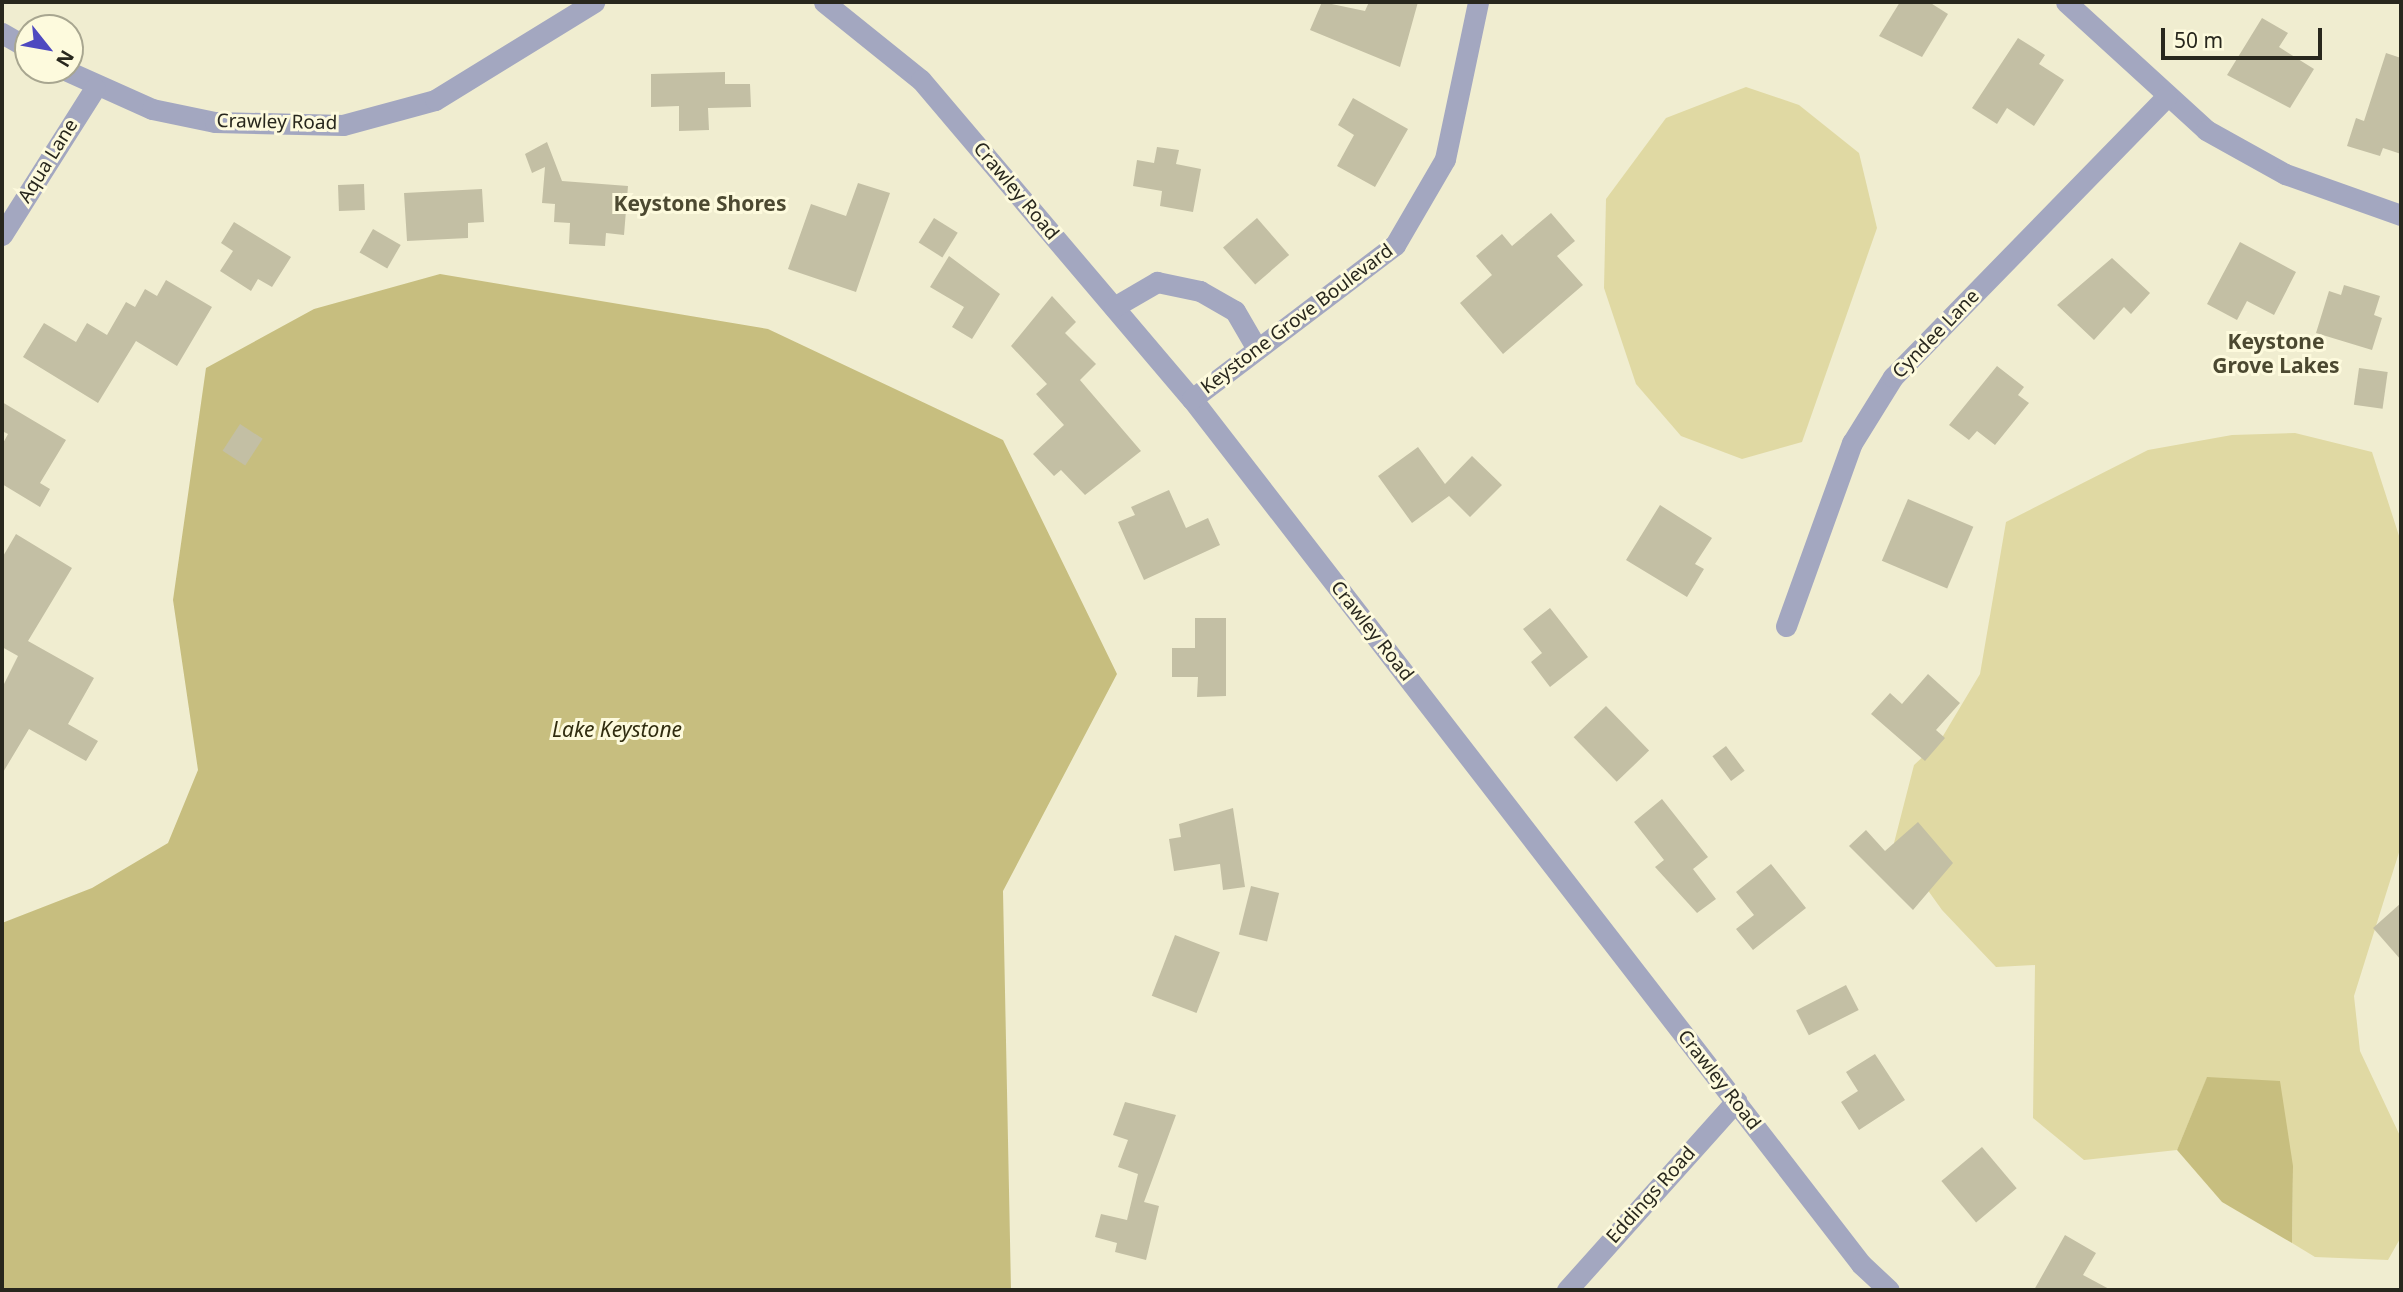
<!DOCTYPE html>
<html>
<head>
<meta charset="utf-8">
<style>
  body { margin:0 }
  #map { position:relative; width:2403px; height:1292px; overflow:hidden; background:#f0edd0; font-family:"Noto Sans",sans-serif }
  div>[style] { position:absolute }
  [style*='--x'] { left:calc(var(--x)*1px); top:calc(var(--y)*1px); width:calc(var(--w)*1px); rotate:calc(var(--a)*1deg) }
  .green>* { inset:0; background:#e0d9a3 }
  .water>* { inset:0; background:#c7be7f }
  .building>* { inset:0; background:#c3bfa4; transform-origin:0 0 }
  .minor>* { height:21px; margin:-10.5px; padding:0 10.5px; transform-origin:10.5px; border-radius:10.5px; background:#a3a7c0 }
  span { translate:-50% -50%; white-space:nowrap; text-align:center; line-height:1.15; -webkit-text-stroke:6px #fdfadd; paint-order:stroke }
  .street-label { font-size:19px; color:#28271d }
  .neighbourhood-label { font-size:21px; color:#4c4931; font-weight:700 }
  .water-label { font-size:21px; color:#312d10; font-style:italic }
  .frame { position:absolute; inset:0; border:4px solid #28271d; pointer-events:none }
  .north { position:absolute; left:14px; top:14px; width:70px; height:70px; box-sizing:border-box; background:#fdfadd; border:2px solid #a8a690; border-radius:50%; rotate:121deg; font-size:19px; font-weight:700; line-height:28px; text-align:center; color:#28271d }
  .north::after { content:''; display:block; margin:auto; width:24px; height:32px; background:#4e49c0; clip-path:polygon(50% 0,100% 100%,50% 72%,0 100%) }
  .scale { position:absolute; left:2161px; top:28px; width:161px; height:32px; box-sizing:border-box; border:4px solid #28271d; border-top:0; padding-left:9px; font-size:21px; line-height:24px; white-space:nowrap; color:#28271d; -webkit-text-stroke:5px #fdfadd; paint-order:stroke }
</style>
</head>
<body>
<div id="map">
  <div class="green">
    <div style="clip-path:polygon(1746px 87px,1799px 105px,1859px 153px,1877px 228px,1802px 442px,1742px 459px,1681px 436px,1636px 384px,1604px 288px,1606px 199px,1666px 118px)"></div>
    <div style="clip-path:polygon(2295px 433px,2372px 452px,2401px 542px,2401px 846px,2354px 996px,2360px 1051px,2401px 1138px,2401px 1237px,2388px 1260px,2315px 1257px,2292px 1243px,2293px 1166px,2207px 1078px,2177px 1150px,2084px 1160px,2033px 1118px,2035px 965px,1996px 967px,1942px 910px,1894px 843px,1914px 765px,1940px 741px,1980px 674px,2006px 522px,2148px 450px,2232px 435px)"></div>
  </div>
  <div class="water">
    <div style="clip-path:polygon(440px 274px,768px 329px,1003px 440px,1117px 674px,1003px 891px,1011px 1290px,2px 1290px,2px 923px,92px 888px,168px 843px,198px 770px,173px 600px,206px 368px,314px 309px)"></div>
    <div style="clip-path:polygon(2207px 1077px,2280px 1081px,2293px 1166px,2292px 1243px,2222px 1202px,2177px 1150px)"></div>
  </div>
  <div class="building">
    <div style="clip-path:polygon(1322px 2px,1365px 11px,1369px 2px,1418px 2px,1400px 67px,1310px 30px)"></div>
    <div style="clip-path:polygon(1900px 2px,1929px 2px,1948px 14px,1922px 57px,1879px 36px)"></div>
    <div style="clip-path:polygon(2262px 18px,2288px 33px,2279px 47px,2314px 69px,2290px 108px,2227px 75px)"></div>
    <div style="clip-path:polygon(2018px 38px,2045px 55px,2039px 64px,2064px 80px,2034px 126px,2007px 108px,1997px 124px,1972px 108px)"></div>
    <div style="clip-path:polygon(2386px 53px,2401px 58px,2401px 154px,2383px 148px,2380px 156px,2347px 146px,2356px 118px,2364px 121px)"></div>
    <div style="clip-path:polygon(725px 72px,725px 84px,750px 84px,751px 107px,708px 108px,709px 130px,679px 131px,679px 106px,651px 107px,651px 74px)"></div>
    <div style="clip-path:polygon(1353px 98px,1408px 129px,1375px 187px,1337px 166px,1354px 135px,1338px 125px)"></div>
    <div style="clip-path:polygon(547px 142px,562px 181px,628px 186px,624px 235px,606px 233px,605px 246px,569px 244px,570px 223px,554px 222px,555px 204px,542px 203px,545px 167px,532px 173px,525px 154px)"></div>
    <div style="clip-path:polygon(1157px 147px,1179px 150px,1176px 164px,1201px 169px,1193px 212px,1160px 206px,1162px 191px,1133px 186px,1137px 160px,1154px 163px)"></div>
    <div style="clip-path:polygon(858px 183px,890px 193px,856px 292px,788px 269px,811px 204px,846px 216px)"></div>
    <div style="left:364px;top:184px;width:26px;height:26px;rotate:88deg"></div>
    <div style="clip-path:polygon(482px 189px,484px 222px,468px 223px,468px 238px,407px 241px,404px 193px)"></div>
    <div style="clip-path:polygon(1551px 213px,1575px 241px,1557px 256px,1583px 285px,1503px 354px,1460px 303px,1492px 275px,1476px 256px,1502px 234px,1512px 246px)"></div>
    <div style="left:934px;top:218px;width:28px;height:29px;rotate:32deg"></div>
    <div style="left:1257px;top:218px;width:49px;height:45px;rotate:49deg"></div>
    <div style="clip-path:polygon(234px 222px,291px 257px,272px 287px,258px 279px,251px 291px,220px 271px,233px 251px,221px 243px)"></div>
    <div style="left:373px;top:229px;width:32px;height:27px;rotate:30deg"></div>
    <div style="clip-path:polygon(2240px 242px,2296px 272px,2274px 315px,2247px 301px,2237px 320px,2207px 304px)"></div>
    <div style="clip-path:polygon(949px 256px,1000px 294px,972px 339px,952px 327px,964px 307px,930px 287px)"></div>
    <div style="clip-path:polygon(2112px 258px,2150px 293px,2131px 314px,2124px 307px,2094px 340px,2057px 305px)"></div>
    <div style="clip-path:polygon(166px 280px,212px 307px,177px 366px,136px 341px,98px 403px,23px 357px,44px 323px,76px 342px,87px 323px,107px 335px,126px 302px,135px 307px,145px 289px,157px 296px)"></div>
    <div style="clip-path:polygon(2344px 285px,2380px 296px,2374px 315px,2382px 318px,2372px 350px,2316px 333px,2329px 291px,2341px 295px)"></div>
    <div style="clip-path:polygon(1052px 296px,1076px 322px,1065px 333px,1096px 364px,1080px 380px,1141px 451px,1085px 495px,1061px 470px,1054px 476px,1033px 454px,1064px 425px,1036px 394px,1047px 384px,1011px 346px)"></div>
    <div style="clip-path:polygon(1997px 366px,2024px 387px,2018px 395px,2029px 403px,1995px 445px,1977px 431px,1969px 440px,1949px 425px)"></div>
    <div style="left:2359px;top:368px;width:29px;height:37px;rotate:8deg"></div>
    <div style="clip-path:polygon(2px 402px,66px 440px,40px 483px,50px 489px,40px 507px,2px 484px,2px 445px,8px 434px,2px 431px)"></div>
    <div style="left:240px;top:424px;width:27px;height:32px;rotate:33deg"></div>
    <div style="clip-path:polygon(1418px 447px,1445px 484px,1472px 456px,1502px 485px,1470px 517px,1449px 496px,1412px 523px,1378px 476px)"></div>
    <div style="clip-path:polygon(1169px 490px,1186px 528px,1208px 518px,1220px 545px,1144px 580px,1118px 522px,1135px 515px,1131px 507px)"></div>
    <div style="left:1908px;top:499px;width:71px;height:67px;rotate:23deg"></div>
    <div style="clip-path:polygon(1660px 505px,1712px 538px,1695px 564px,1704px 569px,1687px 597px,1626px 560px)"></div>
    <div style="clip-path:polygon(16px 534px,72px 568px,28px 641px,94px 678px,68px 724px,98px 741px,86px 761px,29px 729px,2px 774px,2px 688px,18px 656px,2px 647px,2px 558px)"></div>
    <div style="clip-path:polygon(1550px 608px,1588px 657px,1550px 687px,1531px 662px,1542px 653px,1523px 629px)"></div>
    <div style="clip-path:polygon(1195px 618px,1226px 618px,1226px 696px,1197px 697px,1198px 677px,1172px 677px,1172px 648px,1195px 648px)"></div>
    <div style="clip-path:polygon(1928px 674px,1960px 703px,1936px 730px,1945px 738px,1925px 761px,1871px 714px,1890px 693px,1902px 704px)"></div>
    <div style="left:1606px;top:706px;width:62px;height:45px;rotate:46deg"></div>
    <div style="left:1726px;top:746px;width:31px;height:17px;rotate:53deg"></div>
    <div style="clip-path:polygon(1662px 799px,1708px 857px,1693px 869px,1716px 899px,1697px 913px,1655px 867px,1664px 860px,1634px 822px)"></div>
    <div style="clip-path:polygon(1233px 808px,1245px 887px,1223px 890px,1220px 864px,1174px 871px,1169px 839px,1181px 837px,1179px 824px)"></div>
    <div style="clip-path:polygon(1918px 822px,1953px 863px,1913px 910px,1849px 846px,1866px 830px,1885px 851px)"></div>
    <div style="clip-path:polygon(1771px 864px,1806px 908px,1753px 950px,1736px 929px,1754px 915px,1736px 892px)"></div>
    <div style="left:1251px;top:886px;width:29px;height:50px;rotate:14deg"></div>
    <div style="clip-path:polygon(2401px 903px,2401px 960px,2373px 928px)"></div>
    <div style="left:1175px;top:935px;width:48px;height:65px;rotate:21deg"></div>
    <div style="left:1846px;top:985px;width:28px;height:56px;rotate:63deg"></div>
    <div style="clip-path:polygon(1875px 1054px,1905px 1100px,1859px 1130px,1841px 1102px,1858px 1091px,1846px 1072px)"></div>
    <div style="clip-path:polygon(1125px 1102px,1176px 1115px,1144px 1202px,1159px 1206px,1146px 1260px,1115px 1252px,1117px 1243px,1095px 1237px,1101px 1214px,1127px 1220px,1138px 1174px,1118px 1167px,1128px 1140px,1113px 1135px)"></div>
    <div style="left:1982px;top:1147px;width:54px;height:53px;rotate:50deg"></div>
    <div style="clip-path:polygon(2065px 1235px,2096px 1253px,2083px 1275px,2111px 1290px,2034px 1290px)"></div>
  </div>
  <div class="minor">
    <div style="--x:824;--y:2;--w:124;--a:38.8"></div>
    <div style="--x:921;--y:80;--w:419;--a:49.7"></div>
    <div style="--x:1192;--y:399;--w:1094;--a:52.28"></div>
    <div style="--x:1861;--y:1264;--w:38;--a:43"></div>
    <div style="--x:2066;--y:2;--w:190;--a:42.4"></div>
    <div style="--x:2206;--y:130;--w:90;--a:29.1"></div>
    <div style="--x:2285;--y:174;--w:123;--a:19.5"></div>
    <div style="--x:2;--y:33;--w:30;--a:30"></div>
    <div style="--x:65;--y:70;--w:95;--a:24.1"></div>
    <div style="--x:152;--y:109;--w:64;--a:11.7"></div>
    <div style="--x:215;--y:122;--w:128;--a:1.3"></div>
    <div style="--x:343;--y:125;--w:95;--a:-15.2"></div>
    <div style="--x:435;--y:100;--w:187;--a:-31.6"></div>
    <div style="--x:2;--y:235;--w:174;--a:-57.7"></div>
    <div style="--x:1114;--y:307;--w:50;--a:-30.2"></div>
    <div style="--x:1157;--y:282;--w:44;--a:11.8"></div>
    <div style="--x:1200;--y:291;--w:40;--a:29.7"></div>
    <div style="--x:1235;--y:311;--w:44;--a:59.9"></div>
    <div style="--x:1192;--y:399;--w:255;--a:-37.2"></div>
    <div style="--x:1395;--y:245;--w:99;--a:-59.8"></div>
    <div style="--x:1445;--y:159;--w:160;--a:-78.1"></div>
    <div style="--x:1786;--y:626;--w:195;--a:-70.2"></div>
    <div style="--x:1852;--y:443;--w:78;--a:-58.2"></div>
    <div style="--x:1893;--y:377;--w:392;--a:-45.7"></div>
    <div style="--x:1567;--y:1290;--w:254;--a:-48.2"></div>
  </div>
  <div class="street-label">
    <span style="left:277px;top:122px;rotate:1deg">Crawley Road</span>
    <span style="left:48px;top:161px;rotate:-58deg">Aqua Lane</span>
    <span style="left:1016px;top:191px;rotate:50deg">Crawley Road</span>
    <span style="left:1297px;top:319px;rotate:-37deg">Keystone Grove Boulevard</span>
    <span style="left:1936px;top:334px;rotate:-46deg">Cyndee Lane</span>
    <span style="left:1372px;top:631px;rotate:52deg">Crawley Road</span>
    <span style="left:1719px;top:1080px;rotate:52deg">Crawley Road</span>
    <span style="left:1651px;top:1195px;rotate:-48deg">Eddings Road</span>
  </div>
  <div class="neighbourhood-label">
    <span style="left:700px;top:203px">Keystone Shores</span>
    <span style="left:2276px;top:353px">Keystone<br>Grove Lakes</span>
  </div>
  <div class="water-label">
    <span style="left:617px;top:729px">Lake Keystone</span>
  </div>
  <div class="frame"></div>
  <div class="north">N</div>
  <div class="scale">50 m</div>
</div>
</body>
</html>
